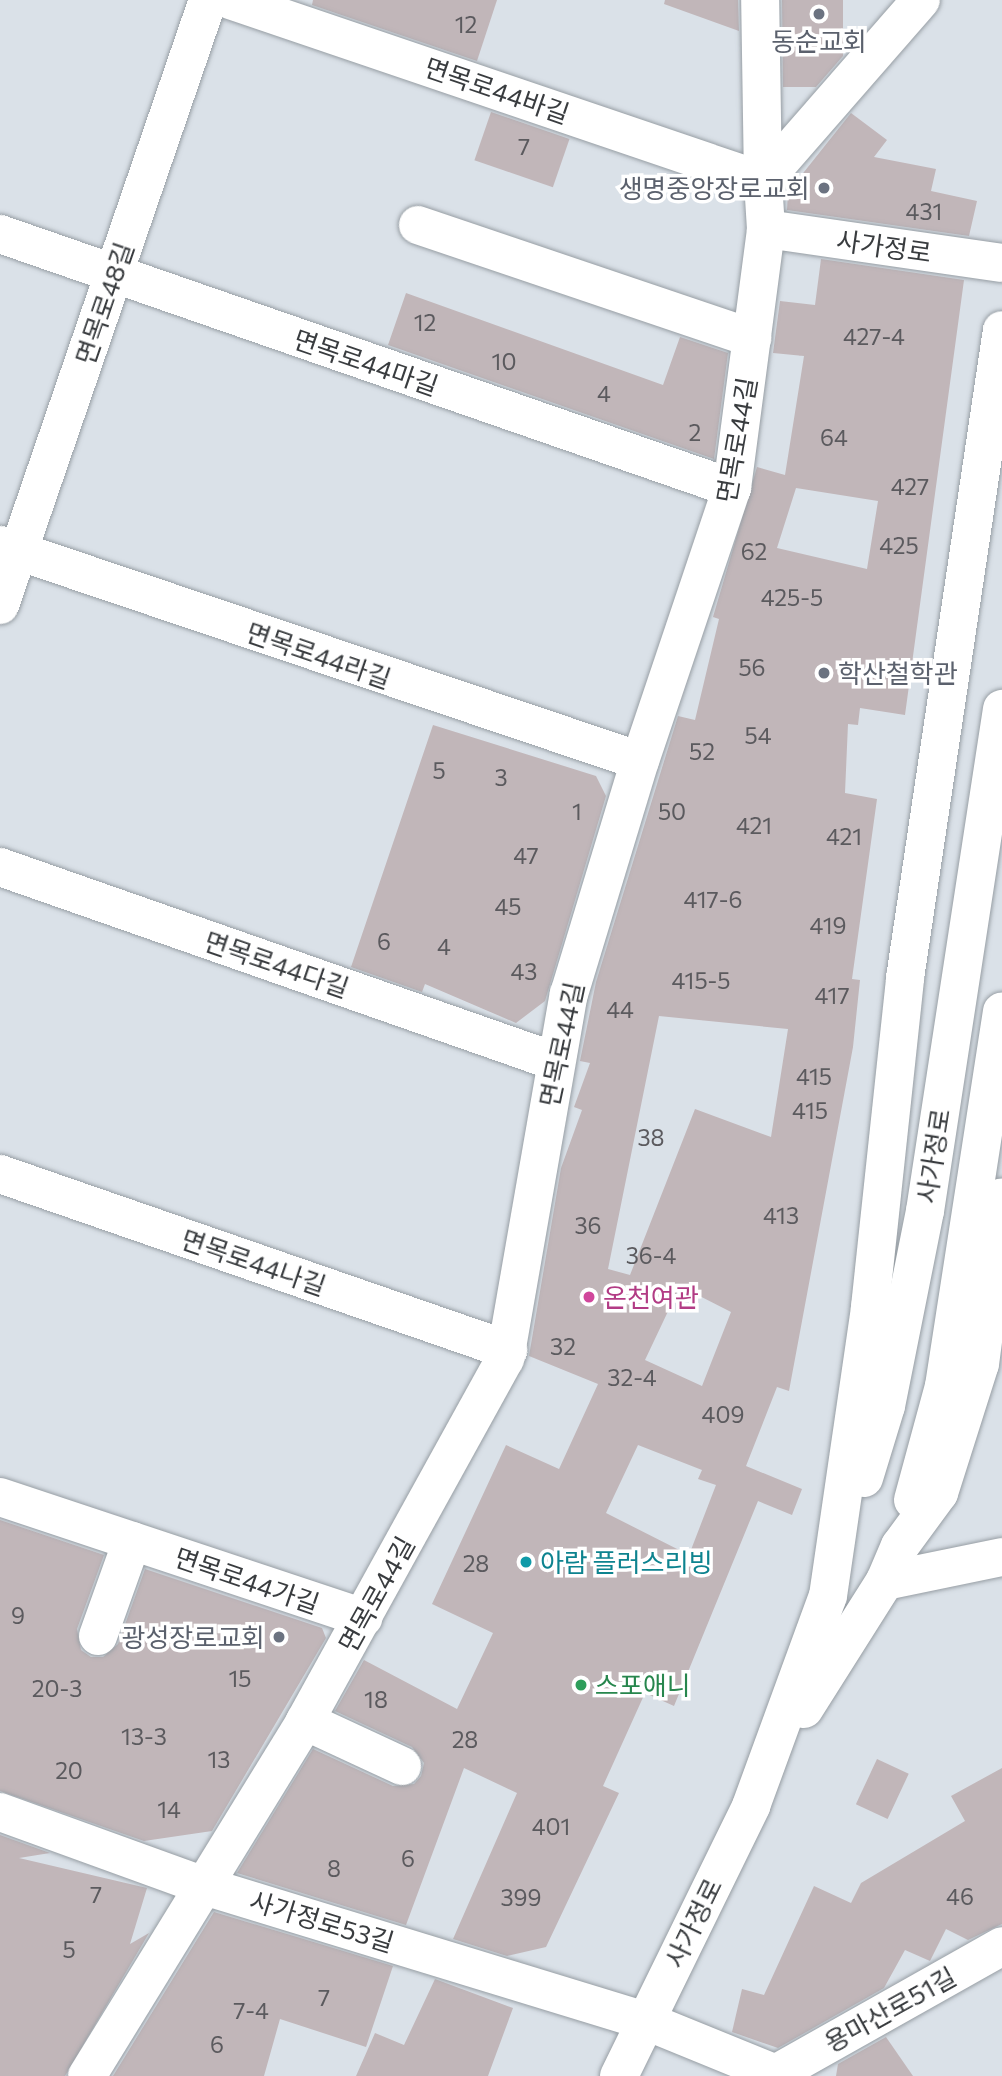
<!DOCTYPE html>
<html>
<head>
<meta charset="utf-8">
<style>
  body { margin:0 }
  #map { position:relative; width:1002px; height:2076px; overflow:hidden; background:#dae1e8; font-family:Commissioner,"Noto Sans KR",sans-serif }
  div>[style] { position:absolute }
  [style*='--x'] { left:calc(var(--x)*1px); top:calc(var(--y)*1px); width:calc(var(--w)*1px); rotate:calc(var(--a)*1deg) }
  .building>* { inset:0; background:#c1b6b9; transform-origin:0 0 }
  .roads { filter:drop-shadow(0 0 2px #979ea4) drop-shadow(0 0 2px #979ea4) }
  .minor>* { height:38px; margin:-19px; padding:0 19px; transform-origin:19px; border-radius:19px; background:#fff }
  .major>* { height:38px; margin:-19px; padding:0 19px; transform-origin:19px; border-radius:19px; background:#fff }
  .dots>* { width:19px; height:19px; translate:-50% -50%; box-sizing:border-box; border:4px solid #fff; border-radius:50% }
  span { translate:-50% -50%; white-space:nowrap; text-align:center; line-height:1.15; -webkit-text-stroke:7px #fff; paint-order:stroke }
  .number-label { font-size:23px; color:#5b5a5e }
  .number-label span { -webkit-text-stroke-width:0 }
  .worship-label { font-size:26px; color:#5b616d }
  .right { translate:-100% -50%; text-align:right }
  .left { translate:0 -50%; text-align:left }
  .street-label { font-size:26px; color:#393c3f }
  .hotel-label { font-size:26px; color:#b23c85 }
  .culture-label { font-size:26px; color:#0d838f }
  .leisure-label { font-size:26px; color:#27864d }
</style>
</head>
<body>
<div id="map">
  <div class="building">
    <div style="clip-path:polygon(313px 0,497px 0,477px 61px,312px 5px)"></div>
    <div style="clip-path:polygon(665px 0,738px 0,739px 31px,664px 4px)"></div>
    <div style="clip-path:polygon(782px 0,843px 0,843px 56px,816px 87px,783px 87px)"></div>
    <div style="left:491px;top:112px;width:83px;height:51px;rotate:19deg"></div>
    <div style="clip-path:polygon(851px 113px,887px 140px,874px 157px,936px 169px,931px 191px,977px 201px,969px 236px,787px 210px,788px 192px)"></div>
    <div style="clip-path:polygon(evenodd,821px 259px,964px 280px,905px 715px,860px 708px,858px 725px,848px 724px,845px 793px,877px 799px,852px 979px,860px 980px,853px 1047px,789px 1391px,777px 1387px,746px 1466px,802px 1489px,792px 1515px,758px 1501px,674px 1706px,645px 1693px,603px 1786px,619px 1793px,546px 1947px,507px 1956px,453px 1939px,517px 1793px,464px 1768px,406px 1925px,237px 1873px,313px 1749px,393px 1786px,414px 1784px,421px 1776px,424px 1763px,412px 1747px,335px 1711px,364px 1660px,457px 1709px,493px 1633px,432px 1604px,506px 1445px,559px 1469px,598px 1384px,529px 1356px,561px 1168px,582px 1110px,574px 1107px,590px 1063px,580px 1061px,596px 982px,678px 716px,695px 720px,719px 619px,713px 617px,757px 467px,785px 475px,804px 356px,773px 353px,780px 301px,815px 305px,821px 259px,796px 488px,878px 501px,867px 569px,777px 548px,796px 488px,821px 259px,659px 1016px,788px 1029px,771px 1137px,695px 1109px,630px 1275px,608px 1269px,659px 1016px,821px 259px,680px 1286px,731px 1312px,702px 1386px,645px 1360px,680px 1286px,821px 259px,638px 1445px,702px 1470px,698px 1479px,716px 1485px,689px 1555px,606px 1513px,638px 1445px)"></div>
    <div style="clip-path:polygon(406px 293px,663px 385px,680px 337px,728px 353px,714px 459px,388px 345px)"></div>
    <div style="clip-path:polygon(433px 725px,596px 776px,606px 796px,545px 1001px,516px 1023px,425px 984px,422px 992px,351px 967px)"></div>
    <div style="clip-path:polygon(0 1520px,104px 1555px,77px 1629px,81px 1650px,91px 1657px,103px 1657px,118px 1644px,145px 1569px,322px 1628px,326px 1638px,212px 1831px,144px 1841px,0 1791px)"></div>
    <div style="left:877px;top:1759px;width:35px;height:50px;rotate:25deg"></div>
    <div style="clip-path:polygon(1002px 1768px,1002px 1924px,968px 1940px,946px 1929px,930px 1961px,905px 1950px,884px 1988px,778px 2048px,732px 2032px,742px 1989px,764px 1995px,814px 1886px,851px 1903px,861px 1883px,965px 1821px,951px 1796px)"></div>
    <div style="clip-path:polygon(0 1835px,50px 1853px,19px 1858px,147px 1888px,130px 1944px,149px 1933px,65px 2076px,0 2076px)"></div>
    <div style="clip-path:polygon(214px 1912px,393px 1966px,366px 2047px,280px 2019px,264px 2076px,113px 2076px)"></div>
    <div style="clip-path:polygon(435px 1979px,513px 2008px,488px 2076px,356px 2076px,375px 2033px,404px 2045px)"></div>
    <div style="clip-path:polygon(886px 2037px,913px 2076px,836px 2076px,838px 2064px)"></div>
  </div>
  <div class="roads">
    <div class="minor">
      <div style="--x:230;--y:0;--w:563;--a:18.76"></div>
      <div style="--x:763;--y:181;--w:181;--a:-90.9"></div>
      <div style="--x:418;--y:225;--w:353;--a:18.7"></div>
      <div style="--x:766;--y:229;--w:238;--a:8.2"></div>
      <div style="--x:0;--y:234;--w:775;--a:19.14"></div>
      <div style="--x:0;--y:545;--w:675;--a:18.65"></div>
      <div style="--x:0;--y:605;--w:640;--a:-71.03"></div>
      <div style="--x:0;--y:867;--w:587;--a:19.3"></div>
      <div style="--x:0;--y:1174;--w:538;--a:19.11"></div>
      <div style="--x:0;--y:1497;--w:383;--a:18.4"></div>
      <div style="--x:885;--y:1581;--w:119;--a:-11.6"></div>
      <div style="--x:98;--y:1636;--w:101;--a:-70.3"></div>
      <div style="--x:305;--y:1721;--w:107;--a:24.9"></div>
      <div style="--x:0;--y:1812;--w:217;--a:19.9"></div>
      <div style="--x:204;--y:1886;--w:462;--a:17"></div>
      <div style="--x:646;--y:2021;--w:146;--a:22.2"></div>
      <div style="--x:777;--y:2073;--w:258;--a:-29.4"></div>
      <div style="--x:87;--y:2076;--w:417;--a:-58.4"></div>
      <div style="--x:305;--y:1721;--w:414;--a:-61.1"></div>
      <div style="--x:505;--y:1359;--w:371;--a:-80.1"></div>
      <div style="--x:569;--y:994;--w:244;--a:-73.1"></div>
      <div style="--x:640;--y:761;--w:288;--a:-71.4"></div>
      <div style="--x:732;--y:488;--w:261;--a:-82.5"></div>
      <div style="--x:766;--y:229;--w:48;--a:-93.6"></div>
      <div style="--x:763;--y:181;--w:240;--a:-48.9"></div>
    </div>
    <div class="major">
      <div style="--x:864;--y:1478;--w:75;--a:-73"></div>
      <div style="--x:886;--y:1406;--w:199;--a:-78.7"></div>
      <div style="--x:925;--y:1211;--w:508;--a:-81.28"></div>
      <div style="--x:913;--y:1500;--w:118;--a:-74.8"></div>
      <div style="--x:944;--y:1386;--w:379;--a:-81.2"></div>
      <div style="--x:804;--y:1709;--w:151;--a:-57.7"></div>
      <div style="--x:885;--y:1581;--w:38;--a:-67"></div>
      <div style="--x:900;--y:1546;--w:66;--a:-53.7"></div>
      <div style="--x:939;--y:1493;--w:135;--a:-72.4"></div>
      <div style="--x:980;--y:1364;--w:168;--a:-82.5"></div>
      <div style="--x:619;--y:2076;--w:301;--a:-63.9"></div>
      <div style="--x:751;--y:1806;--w:224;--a:-69.9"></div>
      <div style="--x:828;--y:1596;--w:292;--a:-81.7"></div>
      <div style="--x:870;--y:1307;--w:331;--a:-83.9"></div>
      <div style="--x:905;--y:978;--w:655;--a:-81.49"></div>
    </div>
  </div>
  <div class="dots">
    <div style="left:819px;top:14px;background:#6b7280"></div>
    <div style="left:824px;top:188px;background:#6b7280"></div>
    <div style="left:824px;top:673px;background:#6b7280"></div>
    <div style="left:589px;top:1297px;background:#d1479c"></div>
    <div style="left:526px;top:1562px;background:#0f9aa8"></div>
    <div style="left:279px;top:1637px;background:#6b7280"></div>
    <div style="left:581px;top:1685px;background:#2e9e5b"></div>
  </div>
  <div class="number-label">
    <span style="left:466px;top:24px">12</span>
    <span style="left:524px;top:146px">7</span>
    <span style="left:924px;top:211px">431</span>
    <span style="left:425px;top:322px">12</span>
    <span style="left:874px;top:336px">427-4</span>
    <span style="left:504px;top:361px">10</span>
    <span style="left:604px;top:393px">4</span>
    <span style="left:695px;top:432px">2</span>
    <span style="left:834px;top:437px">64</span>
    <span style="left:910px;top:486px">427</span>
    <span style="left:899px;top:545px">425</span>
    <span style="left:754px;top:551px">62</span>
    <span style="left:792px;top:597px">425-5</span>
    <span style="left:752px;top:667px">56</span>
    <span style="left:758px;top:735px">54</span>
    <span style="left:702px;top:751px">52</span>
    <span style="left:439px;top:770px">5</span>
    <span style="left:501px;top:777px">3</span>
    <span style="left:577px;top:811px">1</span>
    <span style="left:672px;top:811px">50</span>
    <span style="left:754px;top:825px">421</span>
    <span style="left:844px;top:836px">421</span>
    <span style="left:526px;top:855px">47</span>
    <span style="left:713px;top:899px">417-6</span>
    <span style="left:508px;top:906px">45</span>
    <span style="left:828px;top:925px">419</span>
    <span style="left:384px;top:941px">6</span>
    <span style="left:444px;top:946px">4</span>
    <span style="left:524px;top:971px">43</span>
    <span style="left:701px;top:980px">415-5</span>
    <span style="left:832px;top:995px">417</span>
    <span style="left:620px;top:1009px">44</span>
    <span style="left:814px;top:1076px">415</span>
    <span style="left:810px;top:1110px">415</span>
    <span style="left:651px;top:1137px">38</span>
    <span style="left:781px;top:1215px">413</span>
    <span style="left:588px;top:1225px">36</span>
    <span style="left:651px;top:1255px">36-4</span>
    <span style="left:563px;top:1346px">32</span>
    <span style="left:632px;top:1377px">32-4</span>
    <span style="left:723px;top:1414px">409</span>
    <span style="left:476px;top:1563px">28</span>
    <span style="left:18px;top:1615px">9</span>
    <span style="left:240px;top:1678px">15</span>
    <span style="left:57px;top:1688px">20-3</span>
    <span style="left:376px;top:1699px">18</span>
    <span style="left:144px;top:1736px">13-3</span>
    <span style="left:465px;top:1739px">28</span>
    <span style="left:219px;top:1759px">13</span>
    <span style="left:69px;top:1770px">20</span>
    <span style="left:169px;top:1809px">14</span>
    <span style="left:551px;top:1826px">401</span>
    <span style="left:408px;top:1858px">6</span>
    <span style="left:334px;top:1868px">8</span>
    <span style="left:96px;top:1894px">7</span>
    <span style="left:960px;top:1896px">46</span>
    <span style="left:521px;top:1897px">399</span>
    <span style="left:69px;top:1949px">5</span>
    <span style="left:324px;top:1997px">7</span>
    <span style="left:251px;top:2010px">7-4</span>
    <span style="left:217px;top:2044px">6</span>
  </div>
  <div class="worship-label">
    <span style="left:819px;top:41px">동순교회</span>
    <span class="right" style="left:810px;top:188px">생명중앙장로교회</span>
    <span class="left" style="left:838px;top:673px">학산철학관</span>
    <span class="right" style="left:265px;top:1637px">광성장로교회</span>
  </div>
  <div class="street-label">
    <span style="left:497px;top:90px;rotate:19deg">면목로44바길</span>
    <span style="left:884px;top:246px;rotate:8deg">사가정로</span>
    <span style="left:104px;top:303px;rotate:-71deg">면목로48길</span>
    <span style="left:366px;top:362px;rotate:19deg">면목로44마길</span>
    <span style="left:736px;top:440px;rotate:-80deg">면목로44길</span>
    <span style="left:319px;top:655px;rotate:19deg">면목로44라길</span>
    <span style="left:277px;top:964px;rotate:19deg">면목로44다길</span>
    <span style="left:561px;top:1044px;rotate:-78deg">면목로44길</span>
    <span style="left:933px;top:1156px;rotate:-81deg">사가정로</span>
    <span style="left:254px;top:1262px;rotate:19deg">면목로44나길</span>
    <span style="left:247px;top:1580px;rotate:19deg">면목로44가길</span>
    <span style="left:376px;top:1594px;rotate:-61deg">면목로44길</span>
    <span style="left:322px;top:1921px;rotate:17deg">사가정로53길</span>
    <span style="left:693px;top:1923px;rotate:-64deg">사가정로</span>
    <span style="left:890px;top:2009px;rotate:-29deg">용마산로51길</span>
  </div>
  <div class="hotel-label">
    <span class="left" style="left:603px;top:1297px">온천여관</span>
  </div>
  <div class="culture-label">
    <span class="left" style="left:540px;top:1562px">아람 플러스리빙</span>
  </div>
  <div class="leisure-label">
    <span class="left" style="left:595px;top:1685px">스포애니</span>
  </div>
</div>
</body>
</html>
